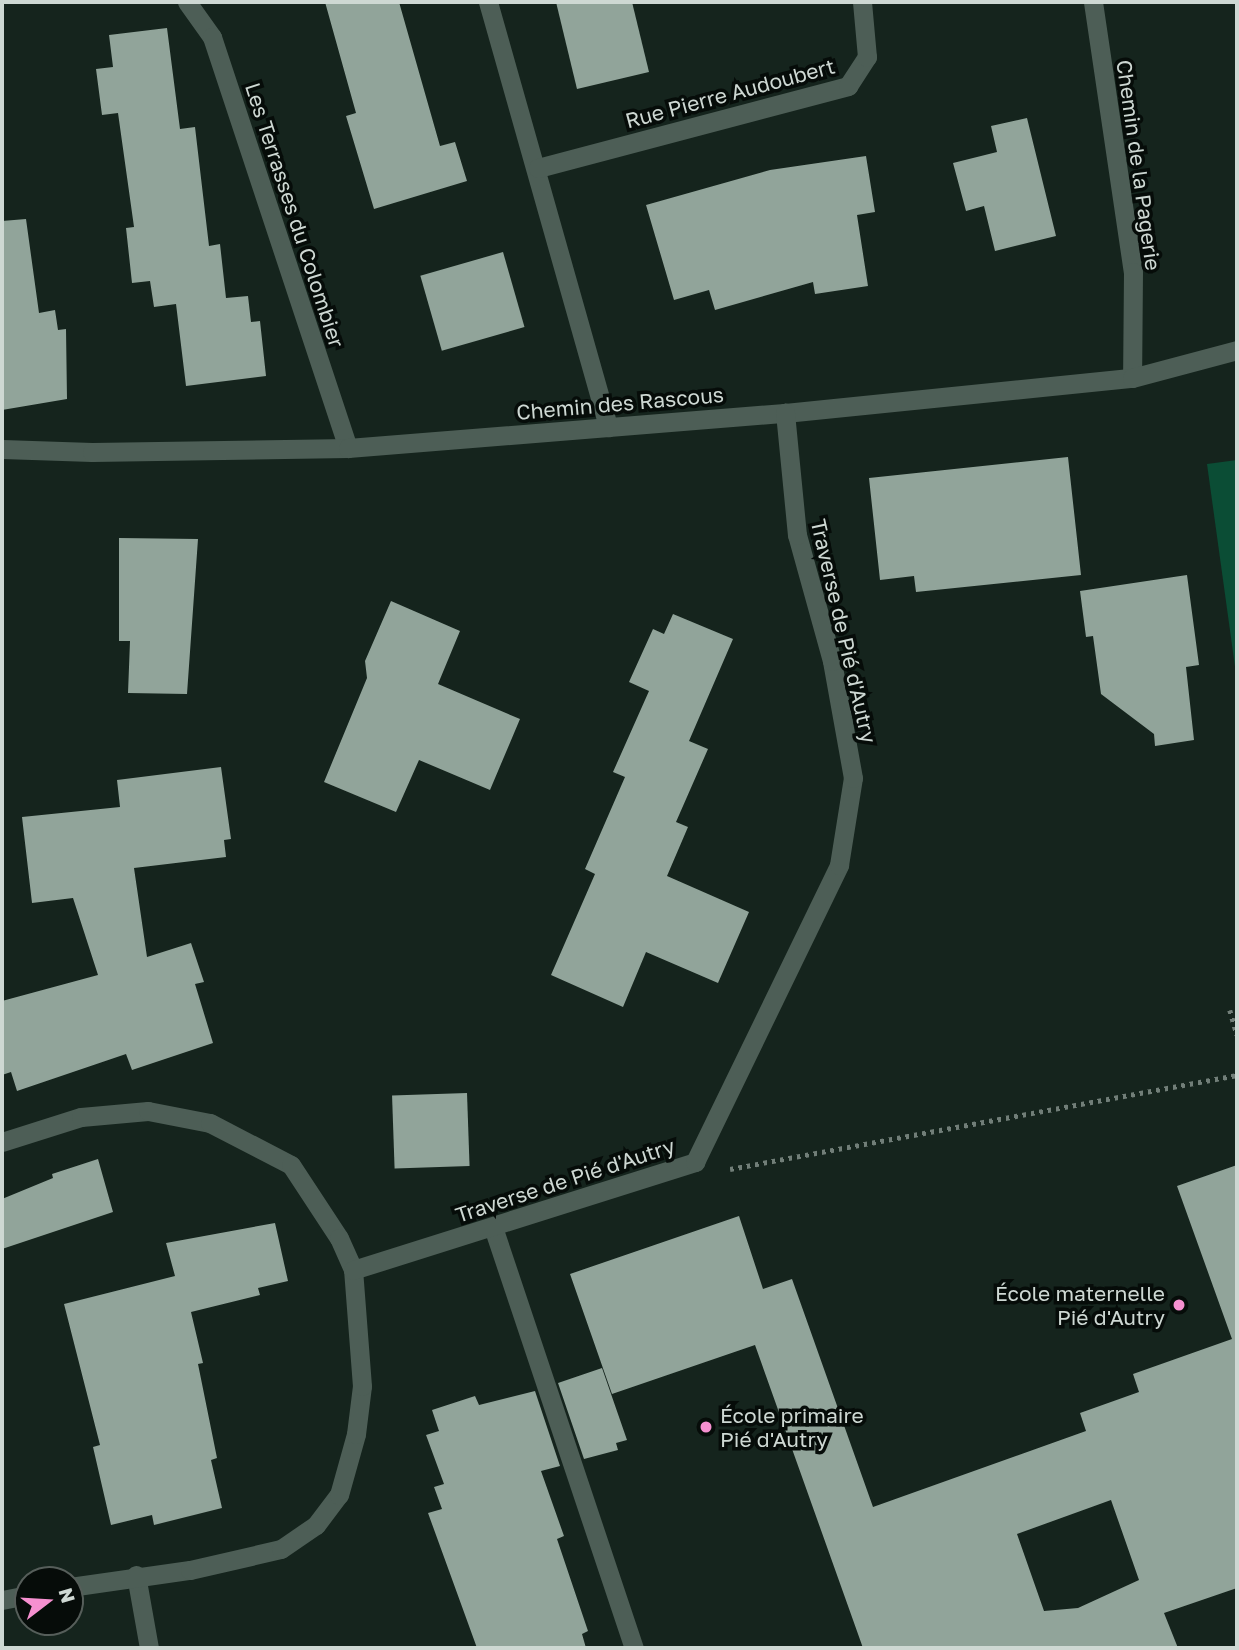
<!DOCTYPE html>
<html>
<head>
<meta charset="utf-8">
<style>
  body { margin:0 }
  #map { position:relative; width:1239px; height:1650px; overflow:hidden; background:#15241d; font-family:"Golos Text",sans-serif }
  div>[style] { position:absolute }
  [style*='--x'] { left:calc(var(--x)*1px); top:calc(var(--y)*1px); width:calc(var(--w)*1px); rotate:calc(var(--a)*1deg) }
  .green>* { inset:0; background:#0b4d35 }
  .building>* { inset:0; background:#91a49a; transform-origin:0 0 }
  .path>* { height:4.5px; margin-top:-2.25px; transform-origin:0; background:repeating-linear-gradient(90deg,#717e78 0 3.5px,transparent 0 8.5px) }
  .minor>* { height:19px; margin:-9.5px; padding:0 9.5px; transform-origin:9.5px; border-radius:9.5px; background:#4d5e56 }
  .dots>* { width:19px; height:19px; translate:-50% -50%; box-sizing:border-box; border:4px solid #060c09; border-radius:50% }
  span { translate:-50% -50%; white-space:nowrap; text-align:center; line-height:1.15; -webkit-text-stroke:7px #060c09; paint-order:stroke }
  .street-label { font-size:21px; color:#ced8d3 }
  .poi-label { font-size:21px; color:#ced8d3 }
  .right { translate:-100% -50%; text-align:right }
  .left { translate:0 -50%; text-align:left }
  .frame { position:absolute; inset:0; border:4px solid #ced8d3; pointer-events:none }
  .north { position:absolute; left:14px; top:1566px; width:70px; height:70px; box-sizing:border-box; background:#060c09; border:2px solid #565e5a; border-radius:50%; rotate:73deg; font-size:19px; font-weight:700; line-height:28px; text-align:center; color:#ced8d3 }
  .north::after { content:''; display:block; margin:auto; width:24px; height:32px; background:#f690d0; clip-path:polygon(50% 0,100% 100%,50% 72%,0 100%) }
</style>
</head>
<body>
<div id="map">
  <div class="green">
    <div style="clip-path:polygon(1237px 460px,1237px 681px,1207px 464px)"></div>
  </div>
  <div class="building">
    <div style="clip-path:polygon(325px 2px,399px 2px,440px 146px,455px 142px,467px 181px,374px 209px,346px 116px,356px 113px)"></div>
    <div style="clip-path:polygon(556px 2px,632px 2px,649px 72px,577px 89px)"></div>
    <div style="clip-path:polygon(167px 28px,180px 129px,195px 127px,209px 246px,220px 244px,226px 298px,248px 296px,251px 322px,260px 321px,266px 376px,186px 386px,176px 304px,154px 307px,150px 281px,132px 283px,126px 228px,134px 227px,118px 113px,102px 115px,96px 69px,113px 67px,109px 35px)"></div>
    <div style="clip-path:polygon(1027px 118px,1056px 236px,995px 251px,984px 206px,966px 211px,953px 163px,997px 152px,991px 126px)"></div>
    <div style="clip-path:polygon(866px 156px,875px 212px,857px 215px,868px 286px,815px 294px,813px 282px,715px 310px,709px 290px,674px 300px,646px 205px,770px 170px)"></div>
    <div style="clip-path:polygon(26px 219px,39px 313px,55px 310px,58px 330px,66px 329px,67px 399px,2px 410px,2px 221px)"></div>
    <div style="left:503px;top:252px;width:78px;height:86px;rotate:74deg"></div>
    <div style="clip-path:polygon(1068px 457px,1081px 575px,916px 592px,914px 576px,880px 580px,869px 478px)"></div>
    <div style="clip-path:polygon(119px 538px,198px 539px,187px 694px,128px 693px,130px 641px,119px 641px)"></div>
    <div style="clip-path:polygon(1187px 575px,1199px 665px,1186px 667px,1194px 740px,1155px 746px,1154px 734px,1101px 694px,1093px 636px,1086px 637px,1080px 591px)"></div>
    <div style="clip-path:polygon(391px 601px,460px 631px,438px 684px,520px 719px,490px 790px,419px 760px,396px 812px,324px 782px,367px 678px,365px 661px)"></div>
    <div style="clip-path:polygon(673px 614px,733px 639px,689px 741px,708px 749px,676px 822px,688px 827px,667px 876px,749px 912px,718px 983px,646px 952px,623px 1007px,551px 975px,595px 874px,585px 869px,625px 777px,613px 772px,649px 691px,629px 682px,653px 629px,664px 634px)"></div>
    <div style="clip-path:polygon(221px 767px,231px 839px,224px 840px,226px 857px,134px 868px,147px 957px,191px 943px,204px 982px,195px 984px,213px 1043px,132px 1070px,126px 1054px,17px 1091px,11px 1072px,2px 1075px,2px 1001px,98px 975px,73px 898px,32px 903px,22px 817px,120px 807px,117px 780px)"></div>
    <div style="left:467px;top:1093px;width:73px;height:75px;rotate:88deg"></div>
    <div style="clip-path:polygon(98px 1159px,113px 1212px,2px 1249px,2px 1199px,53px 1178px,52px 1174px)"></div>
    <div style="clip-path:polygon(evenodd,1237px 1165px,1237px 1588px,1164px 1613px,1178px 1648px,863px 1648px,755px 1345px,612px 1394px,570px 1274px,739px 1216px,763px 1289px,792px 1279px,873px 1507px,1086px 1431px,1080px 1413px,1139px 1392px,1133px 1374px,1232px 1339px,1177px 1186px,1237px 1165px,1111px 1500px,1139px 1580px,1078px 1608px,1044px 1611px,1017px 1534px,1111px 1500px)"></div>
    <div style="clip-path:polygon(275px 1223px,288px 1281px,258px 1288px,260px 1295px,191px 1312px,203px 1363px,198px 1364px,217px 1458px,211px 1460px,222px 1508px,154px 1525px,152px 1515px,111px 1525px,93px 1447px,100px 1445px,64px 1304px,175px 1276px,166px 1243px)"></div>
    <div style="clip-path:polygon(602px 1368px,627px 1440px,616px 1443px,618px 1450px,584px 1459px,558px 1383px)"></div>
    <div style="clip-path:polygon(535px 1391px,560px 1466px,541px 1471px,564px 1536px,557px 1539px,588px 1631px,582px 1634px,586px 1648px,477px 1648px,428px 1513px,442px 1509px,434px 1487px,444px 1484px,426px 1435px,439px 1431px,432px 1410px,475px 1396px,479px 1405px)"></div>
  </div>
  <div class="path">
    <div style="--x:1230;--y:1010;--w:26;--a:74"></div>
    <div style="--x:730;--y:1169;--w:516;--a:-10.5"></div>
  </div>
  <div class="minor">
    <div style="--x:187;--y:2;--w:43;--a:54.5"></div>
    <div style="--x:212;--y:37;--w:433;--a:71.7"></div>
    <div style="--x:488;--y:2;--w:442;--a:74.2"></div>
    <div style="--x:1093;--y:2;--w:273;--a:81.6"></div>
    <div style="--x:1133;--y:272;--w:106;--a:90.5"></div>
    <div style="--x:538;--y:168;--w:321;--a:-14.8"></div>
    <div style="--x:848;--y:86;--w:35;--a:-57"></div>
    <div style="--x:867;--y:57;--w:55;--a:-95.2"></div>
    <div style="--x:2;--y:449;--w:90;--a:1.9"></div>
    <div style="--x:92;--y:452;--w:256;--a:-0.9"></div>
    <div style="--x:348;--y:448;--w:438;--a:-4.6"></div>
    <div style="--x:785;--y:413;--w:349;--a:-5.8"></div>
    <div style="--x:1132;--y:378;--w:109;--a:-14.9"></div>
    <div style="--x:2;--y:1142;--w:83;--a:-17.6"></div>
    <div style="--x:81;--y:1117;--w:67;--a:-5.1"></div>
    <div style="--x:148;--y:1111;--w:63;--a:11"></div>
    <div style="--x:210;--y:1123;--w:91;--a:27.4"></div>
    <div style="--x:291;--y:1165;--w:87;--a:56.7"></div>
    <div style="--x:339;--y:1238;--w:35;--a:66"></div>
    <div style="--x:493;--y:1227;--w:444;--a:71.5"></div>
    <div style="--x:136;--y:1575;--w:74;--a:79.9"></div>
    <div style="--x:70;--y:1587;--w:121;--a:-8.1"></div>
    <div style="--x:190;--y:1570;--w:93;--a:-13"></div>
    <div style="--x:281;--y:1549;--w:42;--a:-34.4"></div>
    <div style="--x:316;--y:1525;--w:38;--a:-53"></div>
    <div style="--x:339;--y:1495;--w:63;--a:-74.4"></div>
    <div style="--x:356;--y:1434;--w:48;--a:-82.9"></div>
    <div style="--x:362;--y:1386;--w:116;--a:-94.4"></div>
    <div style="--x:353;--y:1270;--w:359;--a:-17.5"></div>
    <div style="--x:695;--y:1162;--w:330;--a:-64.1"></div>
    <div style="--x:839;--y:865;--w:88;--a:-80.9"></div>
    <div style="--x:853;--y:778;--w:119;--a:-100.2"></div>
    <div style="--x:832;--y:661;--w:131;--a:-105.5"></div>
    <div style="--x:797;--y:535;--w:123;--a:-95.6"></div>
    <div style="--x:2;--y:1600;--w:26;--a:-11"></div>
  </div>
  <div class="dots">
    <div style="left:1179px;top:1305px;background:#f690d0"></div>
    <div style="left:706px;top:1427px;background:#f690d0"></div>
  </div>
  <div class="street-label">
    <span style="left:730px;top:93px;rotate:-15deg">Rue Pierre Audoubert</span>
    <span style="left:1139px;top:165px;rotate:82deg">Chemin de la Pagerie</span>
    <span style="left:295px;top:215px;rotate:72deg">Les Terrasses du Colombier</span>
    <span style="left:620px;top:403px;rotate:-5deg">Chemin des Rascous</span>
    <span style="left:844px;top:631px;rotate:77deg">Traverse de Pié d'Autry</span>
    <span style="left:565px;top:1180px;rotate:-18deg">Traverse de Pié d'Autry</span>
  </div>
  <div class="poi-label">
    <span class="right" style="left:1165px;top:1305px">École maternelle<br>Pié d'Autry</span>
    <span class="left" style="left:720px;top:1427px">École primaire<br>Pié d'Autry</span>
  </div>
  <div class="frame"></div>
  <div class="north">N</div>
</div>
</body>
</html>
